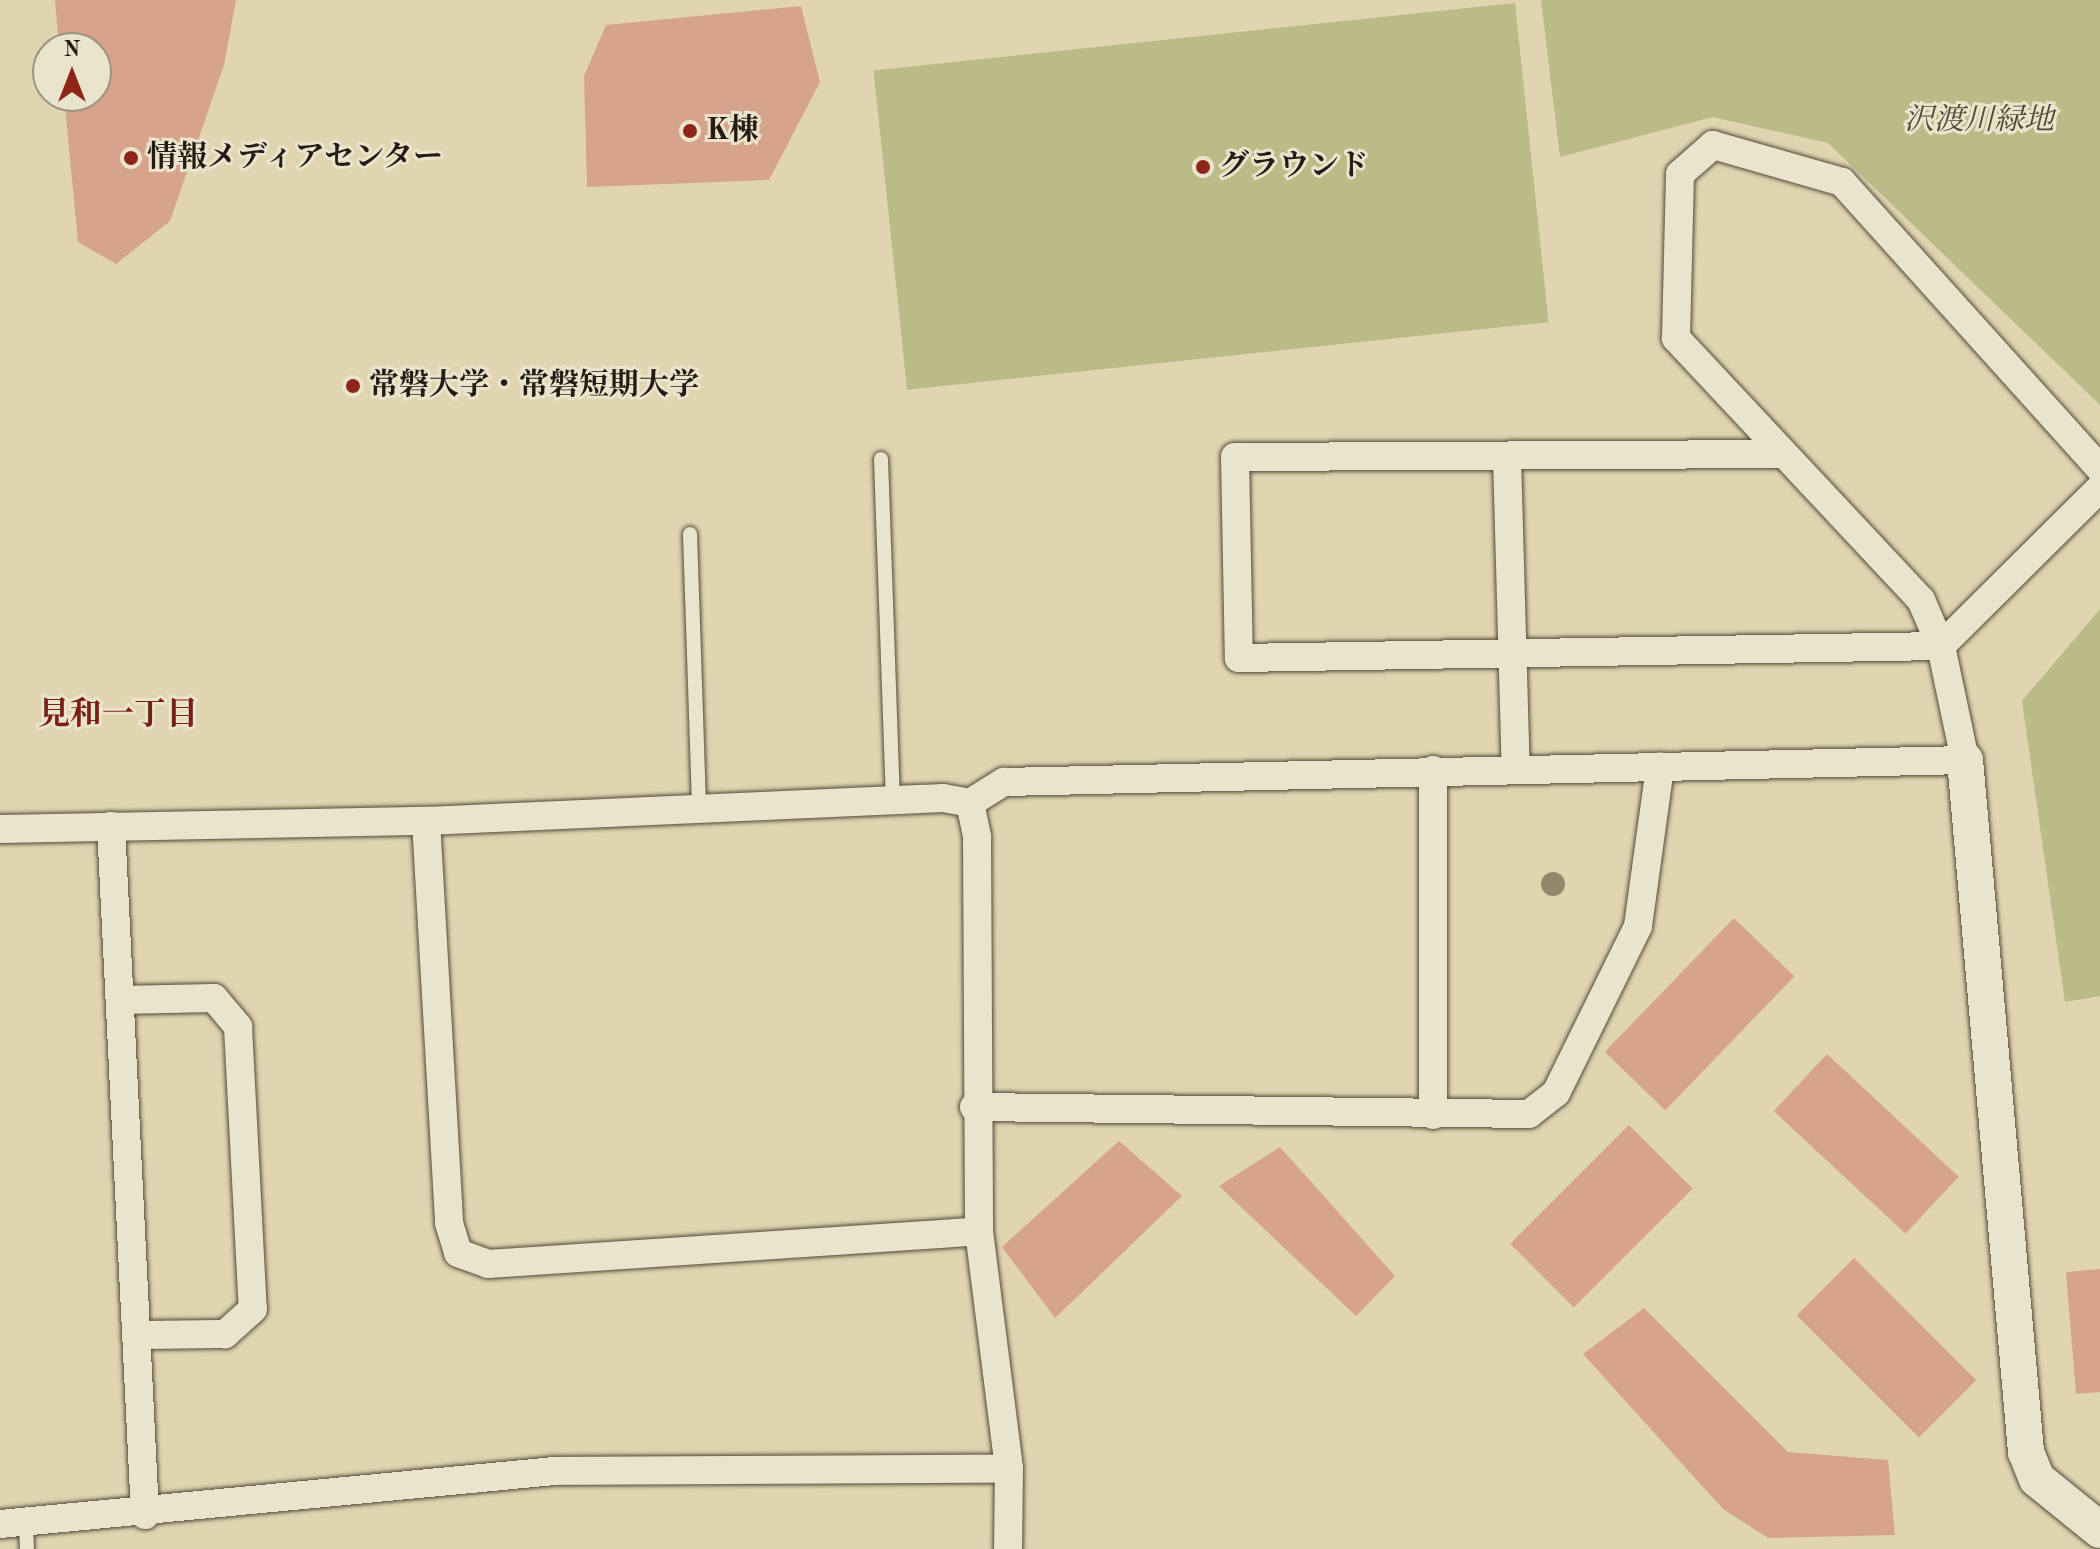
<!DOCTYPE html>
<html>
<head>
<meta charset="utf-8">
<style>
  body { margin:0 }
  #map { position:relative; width:2100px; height:1549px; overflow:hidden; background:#e0d5b0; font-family:"Old Standard TT","Noto Serif JP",serif }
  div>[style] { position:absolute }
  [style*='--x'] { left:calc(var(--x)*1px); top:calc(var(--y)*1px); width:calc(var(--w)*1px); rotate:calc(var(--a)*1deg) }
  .green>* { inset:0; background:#babb86; transform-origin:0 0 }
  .building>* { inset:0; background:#d6a48c; transform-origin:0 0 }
  .roads { filter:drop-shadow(0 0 2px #54493b) drop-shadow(0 0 2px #54493b) }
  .service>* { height:14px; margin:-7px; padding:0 7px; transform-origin:7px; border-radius:7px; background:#ebe4cc }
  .minor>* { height:28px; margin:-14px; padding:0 14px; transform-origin:14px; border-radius:14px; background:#ebe4cc }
  .tertiary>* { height:36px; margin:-18px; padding:0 18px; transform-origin:18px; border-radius:18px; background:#ebe4cc }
  .trees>* { width:24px; height:24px; margin:-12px; border-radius:50%; background:#92896d }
  .dots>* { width:22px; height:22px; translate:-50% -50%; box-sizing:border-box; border:4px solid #ebe4cc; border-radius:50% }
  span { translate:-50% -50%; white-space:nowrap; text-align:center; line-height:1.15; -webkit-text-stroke:6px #ebe4cc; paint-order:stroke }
  .park-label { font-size:30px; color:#524a36; font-style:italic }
  .poi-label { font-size:30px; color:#251a14; font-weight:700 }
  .left { translate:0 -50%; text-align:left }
  .neighbourhood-label { font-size:32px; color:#7a1f14; font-weight:700 }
  .north { position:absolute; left:32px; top:32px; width:80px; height:80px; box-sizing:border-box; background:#ebe4cc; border:2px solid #9c9382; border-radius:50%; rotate:0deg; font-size:22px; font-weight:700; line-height:32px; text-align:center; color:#251a14 }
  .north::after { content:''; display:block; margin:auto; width:28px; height:36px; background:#8f2418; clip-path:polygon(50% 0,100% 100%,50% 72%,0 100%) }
</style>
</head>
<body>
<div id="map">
  <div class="green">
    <div style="clip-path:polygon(1541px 0,2100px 0,2100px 405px,1828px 143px,1713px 117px,1560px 157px)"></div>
    <div style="left:1515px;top:3px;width:321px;height:645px;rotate:84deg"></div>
    <div style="clip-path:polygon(2100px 609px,2100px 996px,2065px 1002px,2022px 701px)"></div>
  </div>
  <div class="building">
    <div style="clip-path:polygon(55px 0,236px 0,224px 65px,170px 221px,116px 264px,78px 242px,64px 96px,96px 96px,96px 48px,59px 48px)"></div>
    <div style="clip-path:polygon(801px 6px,820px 82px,769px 180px,587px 187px,584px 76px,606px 25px)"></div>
    <div style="left:1734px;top:918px;width:84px;height:186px;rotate:44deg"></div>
    <div style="left:1827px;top:1054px;width:180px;height:78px;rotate:43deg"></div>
    <div style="left:1629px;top:1125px;width:90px;height:168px;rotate:45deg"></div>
    <div style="clip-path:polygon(1119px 1141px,1182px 1196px,1055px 1318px,1002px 1247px)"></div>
    <div style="clip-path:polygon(1280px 1147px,1395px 1276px,1356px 1316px,1219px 1186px)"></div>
    <div style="left:1854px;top:1258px;width:173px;height:81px;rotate:45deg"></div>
    <div style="clip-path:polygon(2100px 1269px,2100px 1392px,2076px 1394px,2066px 1272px)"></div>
    <div style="clip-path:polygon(1644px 1308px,1788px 1452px,1888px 1460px,1895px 1535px,1768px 1538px,1723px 1509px,1583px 1354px)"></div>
  </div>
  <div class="roads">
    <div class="service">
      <div style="--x:881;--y:459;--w:342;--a:88"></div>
      <div style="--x:690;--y:534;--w:275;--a:88.1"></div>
      <div style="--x:26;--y:1523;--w:26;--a:88"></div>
    </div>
    <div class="minor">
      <div style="--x:1778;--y:454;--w:543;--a:179.68"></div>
      <div style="--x:1235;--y:457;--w:201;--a:88.9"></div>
      <div style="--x:1239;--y:658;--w:702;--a:-0.98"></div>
      <div style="--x:1941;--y:646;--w:224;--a:-44.8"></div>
      <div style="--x:1507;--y:457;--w:313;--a:88.4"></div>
      <div style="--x:1433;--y:770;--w:345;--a:90"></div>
      <div style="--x:970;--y:803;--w:40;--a:-32"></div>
      <div style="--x:1004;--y:782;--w:961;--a:-1.31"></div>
      <div style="--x:1965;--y:760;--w:116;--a:-101.9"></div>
      <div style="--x:1941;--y:646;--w:50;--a:-113.5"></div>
      <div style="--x:1921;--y:600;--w:359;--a:-133.1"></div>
      <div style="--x:1676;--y:338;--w:164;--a:-88.6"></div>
      <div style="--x:1680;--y:174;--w:44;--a:-41.3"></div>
      <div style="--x:1713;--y:145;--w:134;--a:16"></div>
      <div style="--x:1842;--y:182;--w:386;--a:48"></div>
      <div style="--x:426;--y:821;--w:403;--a:86.7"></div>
      <div style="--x:449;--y:1223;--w:31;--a:73"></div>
      <div style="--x:458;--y:1253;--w:32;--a:20"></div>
      <div style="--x:488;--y:1264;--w:492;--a:-3.8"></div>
      <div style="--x:111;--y:826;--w:690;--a:87.17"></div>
      <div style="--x:0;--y:829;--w:426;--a:-1.1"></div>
      <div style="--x:426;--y:821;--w:518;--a:-2.55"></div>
      <div style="--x:943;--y:798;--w:27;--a:10"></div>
      <div style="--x:970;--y:803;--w:35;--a:78"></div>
      <div style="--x:977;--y:837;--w:394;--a:89.7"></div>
      <div style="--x:979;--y:1231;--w:240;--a:82.8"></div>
      <div style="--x:1009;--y:1469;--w:80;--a:90.7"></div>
      <div style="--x:120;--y:1000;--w:94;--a:-1.2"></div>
      <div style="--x:214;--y:998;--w:38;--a:50"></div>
      <div style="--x:238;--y:1027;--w:282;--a:87"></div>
      <div style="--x:253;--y:1309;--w:38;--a:138"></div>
      <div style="--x:225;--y:1334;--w:87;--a:179.3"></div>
      <div style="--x:974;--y:1107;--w:555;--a:0.72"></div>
      <div style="--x:1529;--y:1114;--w:34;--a:-38"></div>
      <div style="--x:1556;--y:1093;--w:186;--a:-63.8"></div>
      <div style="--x:1638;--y:926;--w:161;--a:-82.1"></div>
      <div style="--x:0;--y:1524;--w:557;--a:-5.46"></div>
      <div style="--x:554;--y:1471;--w:455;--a:-0.3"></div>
    </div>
    <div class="tertiary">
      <div style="--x:1965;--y:760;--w:695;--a:84.96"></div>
      <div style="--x:2026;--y:1452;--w:29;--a:68"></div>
      <div style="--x:2037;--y:1479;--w:81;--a:39"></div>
    </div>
  </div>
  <div class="trees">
    <div style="left:1553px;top:884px"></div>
  </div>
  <div class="dots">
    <div style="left:690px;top:131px;background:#8f2418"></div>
    <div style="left:131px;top:158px;background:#8f2418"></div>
    <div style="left:1203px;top:167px;background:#8f2418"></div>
    <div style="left:353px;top:386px;background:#8f2418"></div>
  </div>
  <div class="park-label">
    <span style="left:1979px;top:121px">沢渡川緑地</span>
  </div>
  <div class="poi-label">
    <span class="left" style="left:706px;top:131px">K棟</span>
    <span class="left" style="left:147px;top:158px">情報メディアセンター</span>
    <span class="left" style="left:1219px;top:167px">グラウンド</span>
    <span class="left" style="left:369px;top:386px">常磐大学・常磐短期大学</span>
  </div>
  <div class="neighbourhood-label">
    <span style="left:118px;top:716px">見和一丁目</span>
  </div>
  <div class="north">N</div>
</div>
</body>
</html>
